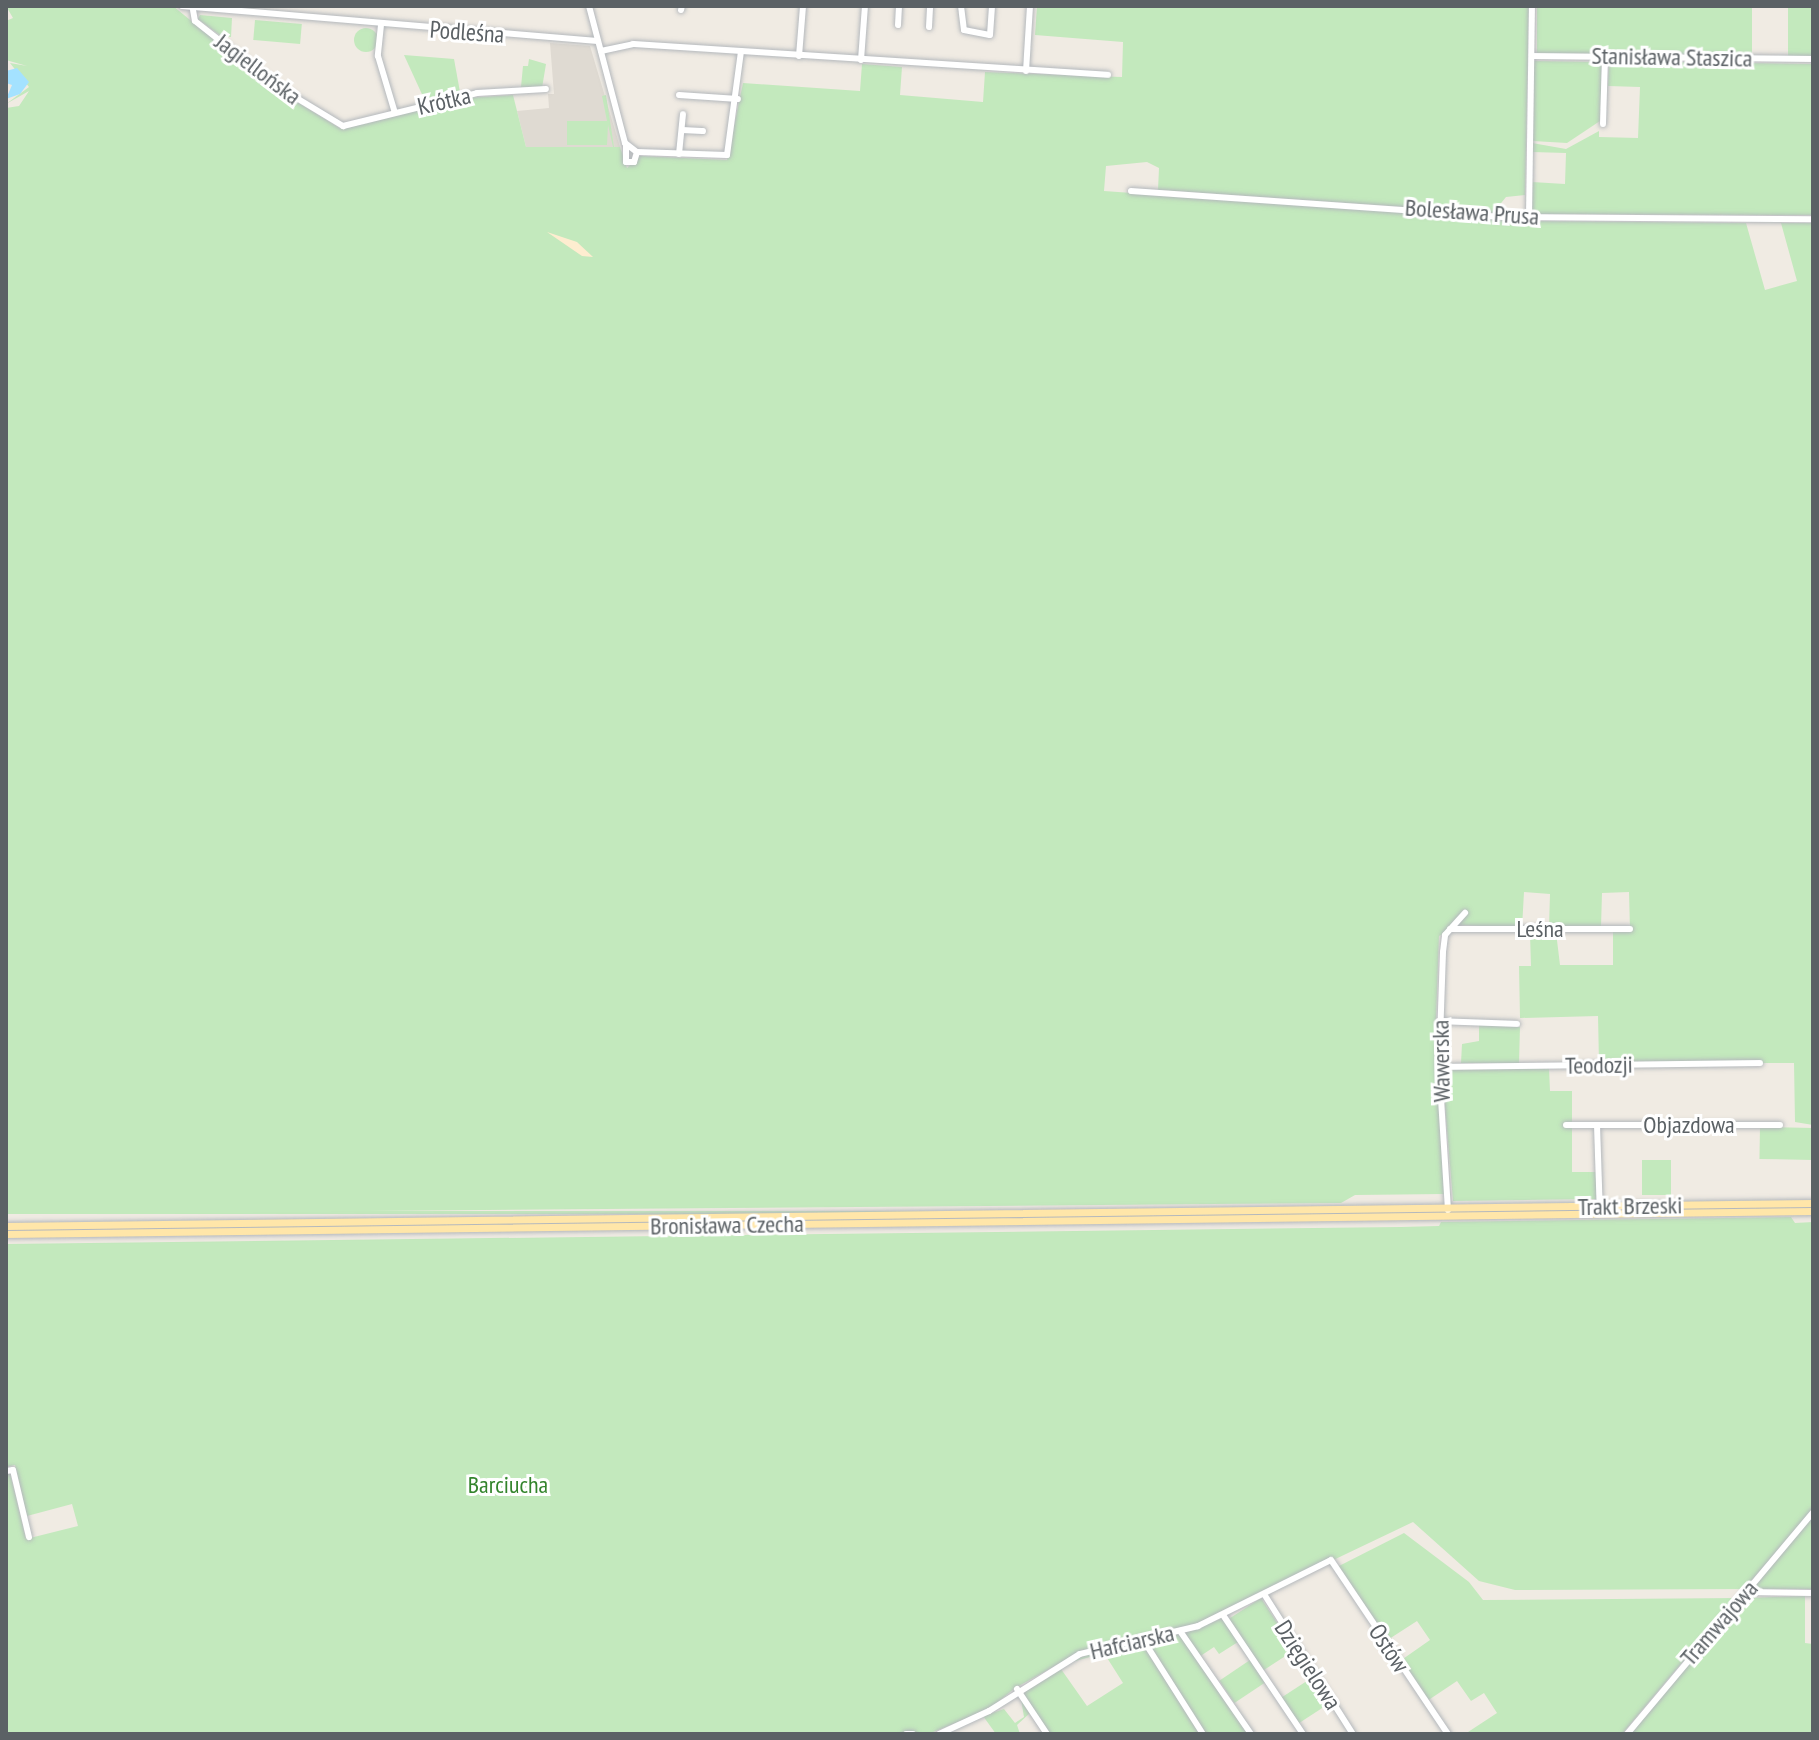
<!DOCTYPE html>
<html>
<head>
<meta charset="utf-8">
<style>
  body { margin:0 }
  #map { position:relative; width:1819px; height:1740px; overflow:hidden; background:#f0ebe3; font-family:"PT Sans Narrow",sans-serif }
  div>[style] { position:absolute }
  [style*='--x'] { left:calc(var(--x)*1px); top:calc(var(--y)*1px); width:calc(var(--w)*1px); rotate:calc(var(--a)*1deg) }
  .education>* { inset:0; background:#dfdad2 }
  .green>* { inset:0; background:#c3e9bd; transform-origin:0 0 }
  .round { border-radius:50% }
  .sand>* { inset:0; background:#feedd0 }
  .water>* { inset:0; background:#a4e2ff }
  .roads { filter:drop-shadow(0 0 2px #b4b8bc) drop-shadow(0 0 2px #b4b8bc) }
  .minor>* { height:6px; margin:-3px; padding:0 3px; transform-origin:3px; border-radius:3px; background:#fff }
  .major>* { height:7px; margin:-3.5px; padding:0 3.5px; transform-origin:3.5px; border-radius:3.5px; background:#ffe6a9 }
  span { translate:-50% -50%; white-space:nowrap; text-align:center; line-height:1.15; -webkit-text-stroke:6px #fff; paint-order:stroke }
  .street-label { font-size:24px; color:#5b6165 }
  .park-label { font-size:24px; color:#33842c }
  .frame { position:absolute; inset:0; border:8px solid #5b6165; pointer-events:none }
</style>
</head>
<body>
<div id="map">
  <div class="education">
    <div style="clip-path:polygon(550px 43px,590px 46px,620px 147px,526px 147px,517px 111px,549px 108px,548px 94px,554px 94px)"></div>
  </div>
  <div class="green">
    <div style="clip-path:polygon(6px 6px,173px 6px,271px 86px,341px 129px,464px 98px,513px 95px,526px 147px,613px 147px,608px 125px,607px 145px,567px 145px,567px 121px,607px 121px,602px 96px,606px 95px,614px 147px,620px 147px,627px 168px,640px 156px,727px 160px,743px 83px,860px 91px,862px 64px,902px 67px,900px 95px,983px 102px,985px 72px,1122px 77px,1123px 42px,1035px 35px,1037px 6px,1529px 6px,1525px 195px,1506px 197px,1493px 213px,1158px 190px,1159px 168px,1147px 162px,1106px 166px,1104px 191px,1521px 221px,1746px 223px,1765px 290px,1797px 281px,1781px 223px,1813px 223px,1813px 1125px,1795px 1122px,1794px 1063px,1599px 1063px,1598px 1016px,1520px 1018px,1519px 966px,1531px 966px,1530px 934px,1556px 932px,1560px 965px,1613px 965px,1613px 930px,1630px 930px,1629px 892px,1602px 893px,1601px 927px,1549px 927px,1550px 894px,1524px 892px,1522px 928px,1461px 925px,1439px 936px,1436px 1019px,1444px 1194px,1355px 1195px,1341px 1203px,6px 1214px,6px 108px,19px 106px,29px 91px,6px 104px,29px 87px,10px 63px,27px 66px,6px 60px,6px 21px,13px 18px)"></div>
    <div style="left:1537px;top:6px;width:215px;height:48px"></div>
    <div style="left:1788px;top:6px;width:25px;height:51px"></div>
    <div style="clip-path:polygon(200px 15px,232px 18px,231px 37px,221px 36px,198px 19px)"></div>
    <div style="left:255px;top:20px;width:47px;height:20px;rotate:5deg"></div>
    <div class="round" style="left:354px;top:28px;width:24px;height:24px"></div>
    <div style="clip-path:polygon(404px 55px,454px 59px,460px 92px,426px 103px)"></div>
    <div style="clip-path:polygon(529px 59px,546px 64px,542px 88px,521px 87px,523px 66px,528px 66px)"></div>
    <div style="clip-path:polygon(1534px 61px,1602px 62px,1600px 121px,1567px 143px,1533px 141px)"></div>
    <div style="clip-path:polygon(1609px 61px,1813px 64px,1813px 215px,1532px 214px,1532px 182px,1565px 184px,1566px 153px,1532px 152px,1532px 143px,1566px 149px,1599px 131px,1599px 137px,1638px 138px,1640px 87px,1608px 86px)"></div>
    <div style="clip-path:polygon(1479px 1025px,1520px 1027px,1519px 1063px,1461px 1063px,1462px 1044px,1479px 1041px)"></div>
    <div style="clip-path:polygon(1549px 1068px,1550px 1091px,1572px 1091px,1572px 1122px,1564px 1127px,1572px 1127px,1572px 1172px,1596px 1172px,1596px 1199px,1453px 1201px,1442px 1069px)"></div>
    <div style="left:1760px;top:1127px;width:53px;height:32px;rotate:1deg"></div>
    <div style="left:1642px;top:1160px;width:29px;height:35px"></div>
    <div style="left:1399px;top:1211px;width:3px;height:1393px;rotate:90deg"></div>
    <div style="clip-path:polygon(1791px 1217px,1795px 1223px,1813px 1222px,1813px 1509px,1744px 1589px,1515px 1590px,1479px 1581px,1413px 1522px,1197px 1625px,1084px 1650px,1015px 1688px,988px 1710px,928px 1734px,6px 1734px,6px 1474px,10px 1473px,26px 1539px,78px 1526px,72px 1504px,27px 1516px,15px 1465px,6px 1467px,6px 1244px,1401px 1227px,1439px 1226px,1441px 1222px)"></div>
    <div style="clip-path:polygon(1813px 1516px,1813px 1589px,1753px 1589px,1784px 1549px)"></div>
    <div style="clip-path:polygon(1404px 1533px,1469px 1582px,1483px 1600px,1736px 1598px,1622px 1734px,1465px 1734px,1497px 1713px,1484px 1693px,1471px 1701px,1457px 1681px,1427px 1701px,1400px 1661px,1430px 1640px,1417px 1621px,1386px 1641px,1337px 1567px)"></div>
    <div style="clip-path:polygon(1805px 1596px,1805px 1643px,1813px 1644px,1813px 1734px,1630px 1734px,1744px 1598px)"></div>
    <div style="left:1261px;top:1598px;width:62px;height:40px;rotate:57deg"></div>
    <div style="clip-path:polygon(1223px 1618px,1238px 1642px,1219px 1654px,1214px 1647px,1199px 1657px,1184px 1633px)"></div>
    <div style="clip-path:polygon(1181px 1634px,1249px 1734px,1205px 1734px,1146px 1641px)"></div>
    <div style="clip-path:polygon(1135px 1644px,1146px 1650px,1200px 1734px,1050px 1734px,1019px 1689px,1061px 1669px,1087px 1706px,1123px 1683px,1104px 1653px,1072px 1662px,1089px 1653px)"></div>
    <div style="left:1250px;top:1660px;width:27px;height:37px;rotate:56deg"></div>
    <div style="left:1313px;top:1677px;width:31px;height:38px;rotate:57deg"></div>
    <div style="clip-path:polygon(1021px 1699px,1030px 1713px,1017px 1725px,1020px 1734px,996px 1734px,983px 1716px,1004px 1709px,1015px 1723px,1024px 1717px)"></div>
  </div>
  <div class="sand">
    <div style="clip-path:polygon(547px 232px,577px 242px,593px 257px,582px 256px)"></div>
  </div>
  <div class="water">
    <div style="clip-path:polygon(17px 68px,29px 82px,20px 94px,6px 99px,12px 85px,6px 83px,6px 71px)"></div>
  </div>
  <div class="roads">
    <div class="minor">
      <div style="--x:182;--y:6;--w:417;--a:4.8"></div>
      <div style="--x:589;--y:6;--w:142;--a:75.3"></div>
      <div style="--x:625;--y:143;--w:15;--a:37"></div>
      <div style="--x:637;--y:152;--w:90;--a:1.9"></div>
      <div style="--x:727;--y:155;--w:105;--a:-82.3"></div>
      <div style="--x:961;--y:6;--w:24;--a:83"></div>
      <div style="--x:964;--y:30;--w:26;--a:11"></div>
      <div style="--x:990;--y:35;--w:29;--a:-86"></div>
      <div style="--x:193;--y:10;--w:11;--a:80"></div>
      <div style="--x:195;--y:21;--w:108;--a:38.2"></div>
      <div style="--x:280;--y:88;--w:74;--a:31.1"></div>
      <div style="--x:343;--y:126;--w:138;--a:-13.8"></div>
      <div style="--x:477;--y:93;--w:69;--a:-3.3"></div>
      <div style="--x:681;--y:10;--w:4;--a:-76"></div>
      <div style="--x:381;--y:25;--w:31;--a:96"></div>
      <div style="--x:378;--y:56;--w:59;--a:73.4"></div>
      <div style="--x:898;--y:25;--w:19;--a:-87"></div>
      <div style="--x:929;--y:27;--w:21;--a:-87"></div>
      <div style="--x:601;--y:51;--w:33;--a:-12"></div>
      <div style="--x:633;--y:44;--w:476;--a:3.7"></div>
      <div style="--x:799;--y:56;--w:50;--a:-85.4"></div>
      <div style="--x:1532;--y:56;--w:281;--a:0.6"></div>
      <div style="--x:861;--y:60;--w:54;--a:-85.8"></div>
      <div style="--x:1026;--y:71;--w:65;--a:-86.5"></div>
      <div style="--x:679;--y:95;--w:59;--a:3.9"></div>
      <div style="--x:1603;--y:124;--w:67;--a:-88.3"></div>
      <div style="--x:682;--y:130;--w:21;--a:3"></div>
      <div style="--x:626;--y:145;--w:17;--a:90"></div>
      <div style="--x:626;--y:162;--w:8;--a:0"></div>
      <div style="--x:634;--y:162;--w:10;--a:-73"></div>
      <div style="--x:679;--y:154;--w:40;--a:-84.3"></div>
      <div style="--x:1131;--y:191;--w:376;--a:4"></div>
      <div style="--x:1506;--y:217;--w:307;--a:0.4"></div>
      <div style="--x:1529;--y:217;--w:211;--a:-89.2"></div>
      <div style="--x:1450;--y:929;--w:180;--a:0"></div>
      <div style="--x:1439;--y:1021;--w:78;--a:2.2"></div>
      <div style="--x:1439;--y:1067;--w:321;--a:-0.7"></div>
      <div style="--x:1566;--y:1125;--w:214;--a:0"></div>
      <div style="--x:1597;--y:1125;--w:89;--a:88.1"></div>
      <div style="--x:1448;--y:1210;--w:143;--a:-93.6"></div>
      <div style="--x:1439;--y:1067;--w:115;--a:-88"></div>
      <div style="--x:1443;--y:952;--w:17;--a:-83"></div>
      <div style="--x:1445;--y:935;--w:30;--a:-48"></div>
      <div style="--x:6;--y:1471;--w:7;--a:-8"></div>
      <div style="--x:13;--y:1470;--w:69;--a:76.6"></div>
      <div style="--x:1745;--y:1592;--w:68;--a:0.8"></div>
      <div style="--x:1264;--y:1594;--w:166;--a:57.6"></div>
      <div style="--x:1223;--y:1615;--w:143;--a:56.1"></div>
      <div style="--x:1180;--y:1631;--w:125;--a:55.4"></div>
      <div style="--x:1142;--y:1638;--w:114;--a:57.6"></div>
      <div style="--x:1017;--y:1689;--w:54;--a:56.3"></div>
      <div style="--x:906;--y:1734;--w:7;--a:0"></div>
      <div style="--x:939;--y:1734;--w:55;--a:-24.7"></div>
      <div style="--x:989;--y:1711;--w:107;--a:-32.1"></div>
      <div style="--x:1080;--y:1654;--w:121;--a:-13.3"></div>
      <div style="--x:1198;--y:1626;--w:148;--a:-26.4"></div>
      <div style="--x:1331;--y:1560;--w:210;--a:56.1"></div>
      <div style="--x:1627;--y:1734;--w:290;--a:-50"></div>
    </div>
    <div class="major">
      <div style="--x:6;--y:1226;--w:1807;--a:-0.73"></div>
      <div style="--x:6;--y:1234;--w:1807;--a:-0.73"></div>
    </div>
  </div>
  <div class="street-label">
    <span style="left:467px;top:32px;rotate:4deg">Podleśna</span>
    <span style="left:1672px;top:57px;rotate:1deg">Stanisława Staszica</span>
    <span style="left:258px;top:69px;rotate:37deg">Jagiellońska</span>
    <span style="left:444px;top:101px;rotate:-13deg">Krótka</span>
    <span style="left:1472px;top:212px;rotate:4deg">Bolesława Prusa</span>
    <span style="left:1540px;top:929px">Leśna</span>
    <span style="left:1441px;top:1061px;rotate:-91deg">Wawerska</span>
    <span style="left:1599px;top:1065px;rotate:-1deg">Teodozji</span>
    <span style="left:1689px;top:1125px">Objazdowa</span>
    <span style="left:1630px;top:1206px;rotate:-1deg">Trakt Brzeski</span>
    <span style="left:727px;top:1225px;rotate:-1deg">Bronisława Czecha</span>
    <span style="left:1719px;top:1623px;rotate:-49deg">Tramwajowa</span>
    <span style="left:1132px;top:1642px;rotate:-13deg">Hafciarska</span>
    <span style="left:1389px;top:1648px;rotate:56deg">Ostów</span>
    <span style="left:1308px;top:1665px;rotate:57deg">Dzięgielowa</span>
  </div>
  <div class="park-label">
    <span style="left:508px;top:1485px">Barciucha</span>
  </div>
  <div class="frame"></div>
</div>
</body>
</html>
